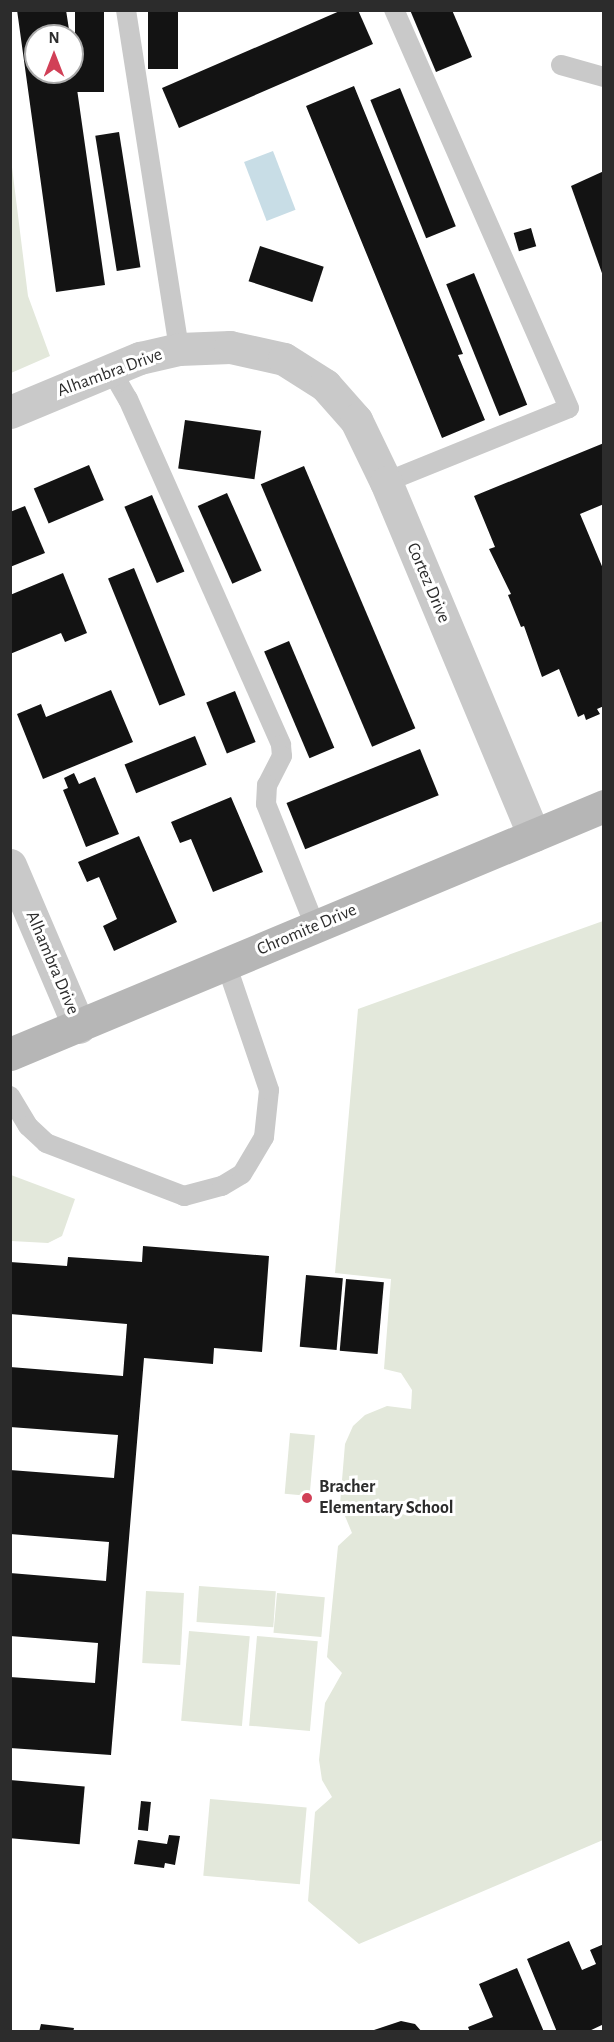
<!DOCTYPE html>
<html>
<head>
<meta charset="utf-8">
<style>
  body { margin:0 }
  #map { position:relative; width:614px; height:2042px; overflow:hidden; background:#fff; font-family:"Alegreya Sans",sans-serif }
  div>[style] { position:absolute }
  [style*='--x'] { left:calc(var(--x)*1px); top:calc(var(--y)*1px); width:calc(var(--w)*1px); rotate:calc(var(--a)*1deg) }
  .green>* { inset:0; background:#e3e8db; transform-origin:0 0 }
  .water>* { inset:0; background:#c8dde6; transform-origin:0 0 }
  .building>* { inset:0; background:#131313; transform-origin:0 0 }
  .lane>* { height:20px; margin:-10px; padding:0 10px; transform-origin:10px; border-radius:10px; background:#c9c9c9 }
  .street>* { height:33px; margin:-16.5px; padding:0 16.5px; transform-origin:16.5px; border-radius:16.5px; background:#c9c9c9 }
  .secondary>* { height:33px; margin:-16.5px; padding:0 16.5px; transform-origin:16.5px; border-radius:16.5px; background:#b6b6b6 }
  .dots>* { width:16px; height:16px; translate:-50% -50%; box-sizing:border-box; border:3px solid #fff; border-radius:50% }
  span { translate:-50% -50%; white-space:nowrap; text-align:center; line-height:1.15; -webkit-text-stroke:6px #fff; paint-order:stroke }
  .street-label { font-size:18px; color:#2c2c2c }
  .poi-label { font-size:18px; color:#2c2c2c; font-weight:700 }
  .left { translate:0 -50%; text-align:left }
  .frame { position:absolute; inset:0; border:12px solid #2c2c2c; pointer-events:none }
  .north { position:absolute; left:24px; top:24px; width:60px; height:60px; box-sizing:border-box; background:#fff; border:2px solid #ababab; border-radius:50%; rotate:0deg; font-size:16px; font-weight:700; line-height:24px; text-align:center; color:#2c2c2c }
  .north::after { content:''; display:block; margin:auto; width:21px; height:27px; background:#d14057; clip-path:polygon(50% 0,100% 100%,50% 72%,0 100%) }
</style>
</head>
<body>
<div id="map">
  <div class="green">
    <div style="clip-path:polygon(10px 151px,28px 296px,50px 356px,11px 373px)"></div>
    <div style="clip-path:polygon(603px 921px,603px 1840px,359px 1944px,308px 1901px,315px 1812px,332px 1797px,322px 1780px,319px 1760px,325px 1703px,342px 1673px,327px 1657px,338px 1546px,352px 1533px,340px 1504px,345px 1444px,353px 1426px,365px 1415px,387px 1406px,411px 1409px,412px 1390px,401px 1373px,384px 1369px,391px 1279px,335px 1273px,358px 1009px)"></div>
    <div style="clip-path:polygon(11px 1175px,75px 1199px,62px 1236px,48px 1243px,11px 1241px)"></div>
    <div style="left:290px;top:1433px;width:25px;height:61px;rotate:5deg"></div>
    <div style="left:199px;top:1586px;width:77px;height:36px;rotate:4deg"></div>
    <div style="left:146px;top:1591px;width:38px;height:72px;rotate:3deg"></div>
    <div style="left:277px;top:1593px;width:48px;height:40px;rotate:5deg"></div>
    <div style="left:189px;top:1631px;width:61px;height:90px;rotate:5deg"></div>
    <div style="left:257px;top:1636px;width:61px;height:90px;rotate:5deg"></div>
    <div style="left:210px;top:1799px;width:97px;height:77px;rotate:5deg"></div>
  </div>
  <div class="water">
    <div style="left:273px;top:151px;width:63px;height:31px;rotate:69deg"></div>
  </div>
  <div class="building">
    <div style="clip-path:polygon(17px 10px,66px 10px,70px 36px,36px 36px,36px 72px,72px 72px,73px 61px,105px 285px,56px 292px)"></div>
    <div style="left:75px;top:10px;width:29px;height:82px"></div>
    <div style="left:148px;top:10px;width:30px;height:59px"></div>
    <div style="clip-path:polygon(342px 10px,358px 10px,373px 44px,179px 128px,162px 88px)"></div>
    <div style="clip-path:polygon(410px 10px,452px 10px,472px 57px,436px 72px)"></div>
    <div style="clip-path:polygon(354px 86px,463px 354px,458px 355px,485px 420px,442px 438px,306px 106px)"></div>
    <div style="left:400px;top:88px;width:149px;height:32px;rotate:68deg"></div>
    <div style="left:119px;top:132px;width:137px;height:24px;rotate:81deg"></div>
    <div style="clip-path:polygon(604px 171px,604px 276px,603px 276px,571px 186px)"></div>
    <div style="left:531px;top:228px;width:19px;height:18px;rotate:74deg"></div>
    <div style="left:260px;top:246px;width:67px;height:37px;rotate:18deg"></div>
    <div style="left:474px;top:273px;width:142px;height:30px;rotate:68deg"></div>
    <div style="left:185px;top:420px;width:77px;height:49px;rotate:8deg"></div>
    <div style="clip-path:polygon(604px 443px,604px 504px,580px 514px,604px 571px,604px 706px,597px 709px,600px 714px,586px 720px,584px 714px,578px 717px,559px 669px,542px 677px,524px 626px,521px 627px,508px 595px,511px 594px,489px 549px,495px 547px,474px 496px)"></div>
    <div style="left:89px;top:465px;width:38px;height:60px;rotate:67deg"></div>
    <div style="left:304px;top:466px;width:285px;height:47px;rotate:67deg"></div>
    <div style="left:227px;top:493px;width:85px;height:32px;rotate:66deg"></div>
    <div style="left:152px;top:495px;width:83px;height:30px;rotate:67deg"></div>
    <div style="clip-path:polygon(25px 506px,45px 553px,10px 567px,10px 512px)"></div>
    <div style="left:134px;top:568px;width:137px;height:28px;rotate:68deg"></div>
    <div style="clip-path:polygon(63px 573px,87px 633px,65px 642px,61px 633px,10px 654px,10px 595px)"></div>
    <div style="left:289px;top:641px;width:116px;height:27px;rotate:67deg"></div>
    <div style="clip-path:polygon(111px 690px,133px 742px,43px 779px,17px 714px,41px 704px,46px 717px)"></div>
    <div style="left:235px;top:691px;width:55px;height:31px;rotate:68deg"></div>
    <div style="left:195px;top:736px;width:31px;height:76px;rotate:68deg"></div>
    <div style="left:420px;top:749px;width:50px;height:144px;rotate:68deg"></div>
    <div style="clip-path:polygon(74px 773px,79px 784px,95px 777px,119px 834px,86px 847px,63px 790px,68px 788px,64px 778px)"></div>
    <div style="clip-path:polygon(231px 797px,263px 872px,213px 892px,191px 839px,180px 843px,171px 822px)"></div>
    <div style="clip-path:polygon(139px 836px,177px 922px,114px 951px,103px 926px,117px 919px,99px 877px,87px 882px,78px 862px)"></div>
    <div style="clip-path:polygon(143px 1246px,269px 1256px,262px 1352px,214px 1348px,213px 1364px,144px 1358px,111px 1755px,10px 1748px,10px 1677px,95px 1683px,98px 1643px,10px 1636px,10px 1573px,106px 1581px,109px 1542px,10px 1534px,10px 1470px,114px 1478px,118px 1435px,10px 1427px,10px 1367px,123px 1376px,127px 1324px,10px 1314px,10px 1262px,67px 1266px,68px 1257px,142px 1262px)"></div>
    <div style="left:306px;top:1275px;width:37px;height:72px;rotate:5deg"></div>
    <div style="left:346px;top:1279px;width:38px;height:72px;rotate:5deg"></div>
    <div style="left:10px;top:1780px;width:75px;height:58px;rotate:5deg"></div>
    <div style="left:141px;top:1801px;width:10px;height:29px;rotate:6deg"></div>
    <div style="clip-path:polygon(169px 1835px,180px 1836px,175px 1865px,165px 1863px,164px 1868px,134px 1864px,138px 1840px,167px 1844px)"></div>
    <div style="clip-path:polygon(569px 1941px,582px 1970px,596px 1964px,590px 1950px,604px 1944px,604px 2024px,587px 2032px,557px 2032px,527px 1959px)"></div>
    <div style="clip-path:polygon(517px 1968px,544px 2032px,470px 2032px,468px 2027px,493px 2017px,479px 1984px)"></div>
    <div style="clip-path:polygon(401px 2021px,415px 2024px,422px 2032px,368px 2032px)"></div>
    <div style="clip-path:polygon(41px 2024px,74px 2028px,73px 2032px,39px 2032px)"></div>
  </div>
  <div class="lane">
    <div style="--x:126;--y:10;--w:343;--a:81.1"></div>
    <div style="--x:561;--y:65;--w:45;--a:15.6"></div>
    <div style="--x:111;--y:370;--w:34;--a:60"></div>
    <div style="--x:128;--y:399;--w:378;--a:66.1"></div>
    <div style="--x:281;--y:745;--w:11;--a:85"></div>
    <div style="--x:282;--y:756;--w:33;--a:117"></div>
    <div style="--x:267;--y:785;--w:19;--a:93"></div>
    <div style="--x:266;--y:804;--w:131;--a:68.1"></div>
    <div style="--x:386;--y:482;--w:197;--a:-22"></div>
    <div style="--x:569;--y:408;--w:435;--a:-113.7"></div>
    <div style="--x:10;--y:1096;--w:35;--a:59"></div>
    <div style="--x:28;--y:1126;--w:25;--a:43"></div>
    <div style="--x:46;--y:1143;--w:148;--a:21"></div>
    <div style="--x:184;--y:1196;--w:39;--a:-15"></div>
    <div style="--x:222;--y:1186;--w:23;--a:-31"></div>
    <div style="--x:242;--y:1174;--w:43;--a:-59.3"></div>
    <div style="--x:264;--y:1137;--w:47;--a:-83.9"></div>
    <div style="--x:269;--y:1090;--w:133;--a:-108.8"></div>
  </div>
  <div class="street">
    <div style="--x:10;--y:412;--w:141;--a:-22.6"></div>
    <div style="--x:140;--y:358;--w:40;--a:-13"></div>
    <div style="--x:179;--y:349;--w:51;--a:-2.2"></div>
    <div style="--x:230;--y:347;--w:55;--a:12.5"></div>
    <div style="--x:284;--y:359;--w:49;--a:32.4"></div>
    <div style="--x:325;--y:385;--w:47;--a:48.5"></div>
    <div style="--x:356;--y:420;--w:69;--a:64.2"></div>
    <div style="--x:386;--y:482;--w:383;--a:67.3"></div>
    <div style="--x:10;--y:865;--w:176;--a:66.9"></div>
  </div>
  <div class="secondary">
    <div style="--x:10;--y:1054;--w:644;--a:-22.66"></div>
  </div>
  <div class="dots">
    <div style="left:307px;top:1498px;background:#d14057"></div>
  </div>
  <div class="street-label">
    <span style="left:110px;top:373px;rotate:-20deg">Alhambra Drive</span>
    <span style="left:428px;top:583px;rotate:67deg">Cortez Drive</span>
    <span style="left:307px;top:930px;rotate:-23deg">Chromite Drive</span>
    <span style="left:52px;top:963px;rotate:67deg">Alhambra Drive</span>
  </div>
  <div class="poi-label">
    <span class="left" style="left:319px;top:1498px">Bracher<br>Elementary School</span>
  </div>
  <div class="frame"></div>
  <div class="north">N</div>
</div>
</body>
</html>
